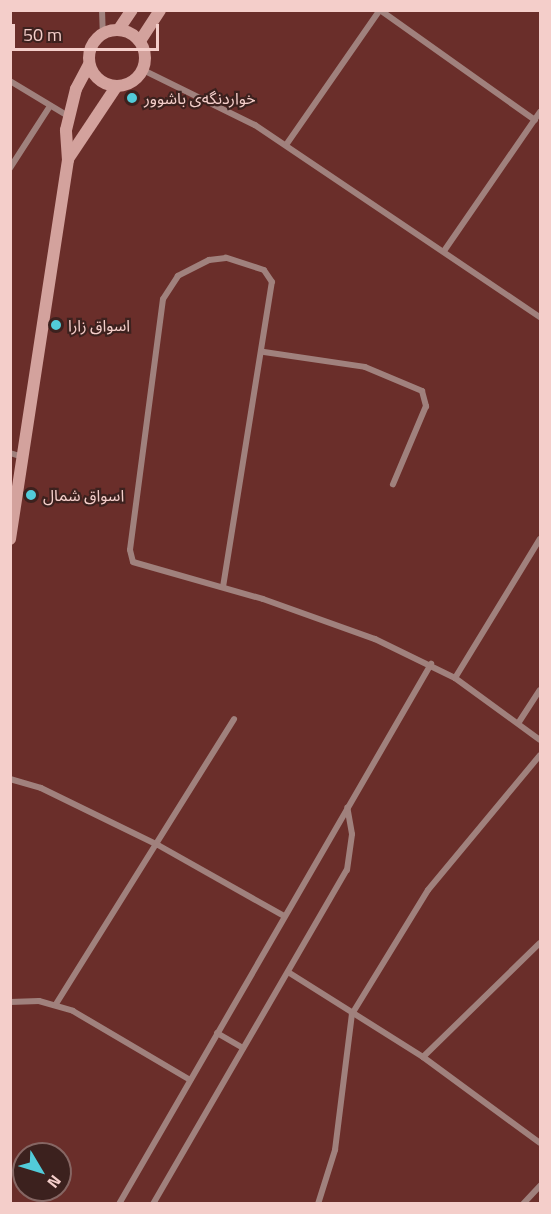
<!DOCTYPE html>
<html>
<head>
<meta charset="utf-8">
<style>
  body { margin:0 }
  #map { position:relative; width:551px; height:1214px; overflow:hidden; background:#6a2e2a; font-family:"Titillium Web","Noto Sans Arabic",sans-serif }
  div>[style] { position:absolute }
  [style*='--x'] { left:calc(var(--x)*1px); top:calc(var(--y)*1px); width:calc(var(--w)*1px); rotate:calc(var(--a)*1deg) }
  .street>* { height:6px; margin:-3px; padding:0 3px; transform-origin:3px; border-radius:3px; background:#a0817d }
  .secondary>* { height:12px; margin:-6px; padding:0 6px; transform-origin:6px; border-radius:6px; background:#d3a29d }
  .secondary>.ring { margin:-6px; padding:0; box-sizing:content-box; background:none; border:12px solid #d3a29d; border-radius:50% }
  .dots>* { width:16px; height:16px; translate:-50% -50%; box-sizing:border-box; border:3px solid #3c211e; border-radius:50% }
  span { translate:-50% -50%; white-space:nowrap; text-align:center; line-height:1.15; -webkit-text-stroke:4.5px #3c211e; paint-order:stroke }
  .poi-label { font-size:16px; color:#f4ceca }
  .left { translate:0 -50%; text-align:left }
  .frame { position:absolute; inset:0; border:12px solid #f4ceca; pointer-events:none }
  .north { position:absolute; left:12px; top:1142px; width:60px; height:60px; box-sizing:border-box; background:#3c211e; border:2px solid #866663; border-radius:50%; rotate:128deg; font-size:16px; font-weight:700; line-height:24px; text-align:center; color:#f4ceca }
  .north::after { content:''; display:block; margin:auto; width:21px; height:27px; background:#52cbd9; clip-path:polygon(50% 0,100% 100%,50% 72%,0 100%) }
  .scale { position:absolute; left:12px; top:24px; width:147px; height:27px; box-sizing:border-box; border:3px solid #f4ceca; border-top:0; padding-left:8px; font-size:18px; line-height:21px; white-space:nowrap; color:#f4ceca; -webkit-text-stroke:4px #3c211e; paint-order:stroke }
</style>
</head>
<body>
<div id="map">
  <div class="street">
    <div style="--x:102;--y:10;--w:23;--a:88"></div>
    <div style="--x:380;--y:10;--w:190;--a:35.4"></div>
    <div style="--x:143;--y:70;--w:125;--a:26.2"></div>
    <div style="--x:255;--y:125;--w:344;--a:34"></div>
    <div style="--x:10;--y:81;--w:68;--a:31.1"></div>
    <div style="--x:286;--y:145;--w:165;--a:-55.2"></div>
    <div style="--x:10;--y:168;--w:74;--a:-57.2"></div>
    <div style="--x:444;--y:251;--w:169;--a:-55.4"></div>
    <div style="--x:264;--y:352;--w:102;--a:8.4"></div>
    <div style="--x:365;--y:367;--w:62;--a:22.8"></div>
    <div style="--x:422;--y:391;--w:16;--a:75"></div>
    <div style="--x:426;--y:406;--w:85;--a:112.9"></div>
    <div style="--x:10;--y:453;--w:14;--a:17"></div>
    <div style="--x:223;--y:587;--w:309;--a:-80.9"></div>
    <div style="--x:272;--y:282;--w:14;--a:-124"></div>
    <div style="--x:264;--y:270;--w:40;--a:-162"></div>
    <div style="--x:226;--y:258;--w:17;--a:173"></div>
    <div style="--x:209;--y:260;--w:35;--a:153"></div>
    <div style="--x:178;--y:276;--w:27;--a:123"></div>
    <div style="--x:163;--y:299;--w:253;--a:97.5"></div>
    <div style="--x:130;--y:550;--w:12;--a:76"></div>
    <div style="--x:133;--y:562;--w:135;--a:15.9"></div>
    <div style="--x:263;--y:599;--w:119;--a:19.7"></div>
    <div style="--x:375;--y:639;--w:89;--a:26"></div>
    <div style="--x:455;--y:678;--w:105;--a:36.1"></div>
    <div style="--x:455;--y:678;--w:163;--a:-58.6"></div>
    <div style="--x:519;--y:722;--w:38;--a:-57"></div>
    <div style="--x:10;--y:779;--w:32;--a:16"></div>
    <div style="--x:41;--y:788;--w:130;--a:26"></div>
    <div style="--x:158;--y:845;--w:145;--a:29.4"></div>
    <div style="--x:288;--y:972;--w:160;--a:32.2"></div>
    <div style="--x:423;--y:1057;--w:145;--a:36.3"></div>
    <div style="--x:10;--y:1002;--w:29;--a:-2"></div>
    <div style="--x:39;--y:1001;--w:35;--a:16"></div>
    <div style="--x:73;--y:1011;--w:136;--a:30.5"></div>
    <div style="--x:56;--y:1004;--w:336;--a:-58"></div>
    <div style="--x:217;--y:1033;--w:30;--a:30"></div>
    <div style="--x:423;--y:1057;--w:163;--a:-44.3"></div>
    <div style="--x:119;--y:1204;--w:624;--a:-59.98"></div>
    <div style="--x:153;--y:1204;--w:386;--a:-59.9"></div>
    <div style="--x:347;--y:870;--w:36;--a:-82"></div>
    <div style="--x:352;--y:834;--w:27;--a:-100"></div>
    <div style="--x:318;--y:1204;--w:57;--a:-72.5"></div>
    <div style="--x:335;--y:1150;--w:137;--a:-82.9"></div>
    <div style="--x:352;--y:1014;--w:145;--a:-58.5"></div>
    <div style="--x:428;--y:890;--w:175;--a:-50.3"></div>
    <div style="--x:523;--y:1204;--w:25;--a:-47"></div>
  </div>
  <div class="secondary">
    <div style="--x:119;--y:29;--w:23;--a:-56"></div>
    <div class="ring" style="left:89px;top:30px;width:44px;height:44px"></div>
    <div style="--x:140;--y:41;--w:37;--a:-57"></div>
    <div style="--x:68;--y:159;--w:87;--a:-56.3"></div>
    <div style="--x:10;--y:539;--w:383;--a:-81.3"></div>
    <div style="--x:68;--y:160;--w:30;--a:-94"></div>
    <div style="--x:66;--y:130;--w:42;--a:-76.3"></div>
    <div style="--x:76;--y:89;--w:27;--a:-62"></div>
  </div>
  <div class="dots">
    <div style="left:132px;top:98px;background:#52cbd9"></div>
    <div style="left:56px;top:325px;background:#52cbd9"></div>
    <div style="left:31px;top:495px;background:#52cbd9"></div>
  </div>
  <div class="poi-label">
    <span class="left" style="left:144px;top:98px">خواردنگەی باشوور</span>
    <span class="left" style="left:68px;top:325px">اسواق زارا</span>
    <span class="left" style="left:43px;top:495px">اسواق شمال</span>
  </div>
  <div class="frame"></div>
  <div class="north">N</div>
  <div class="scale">50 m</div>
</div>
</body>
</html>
